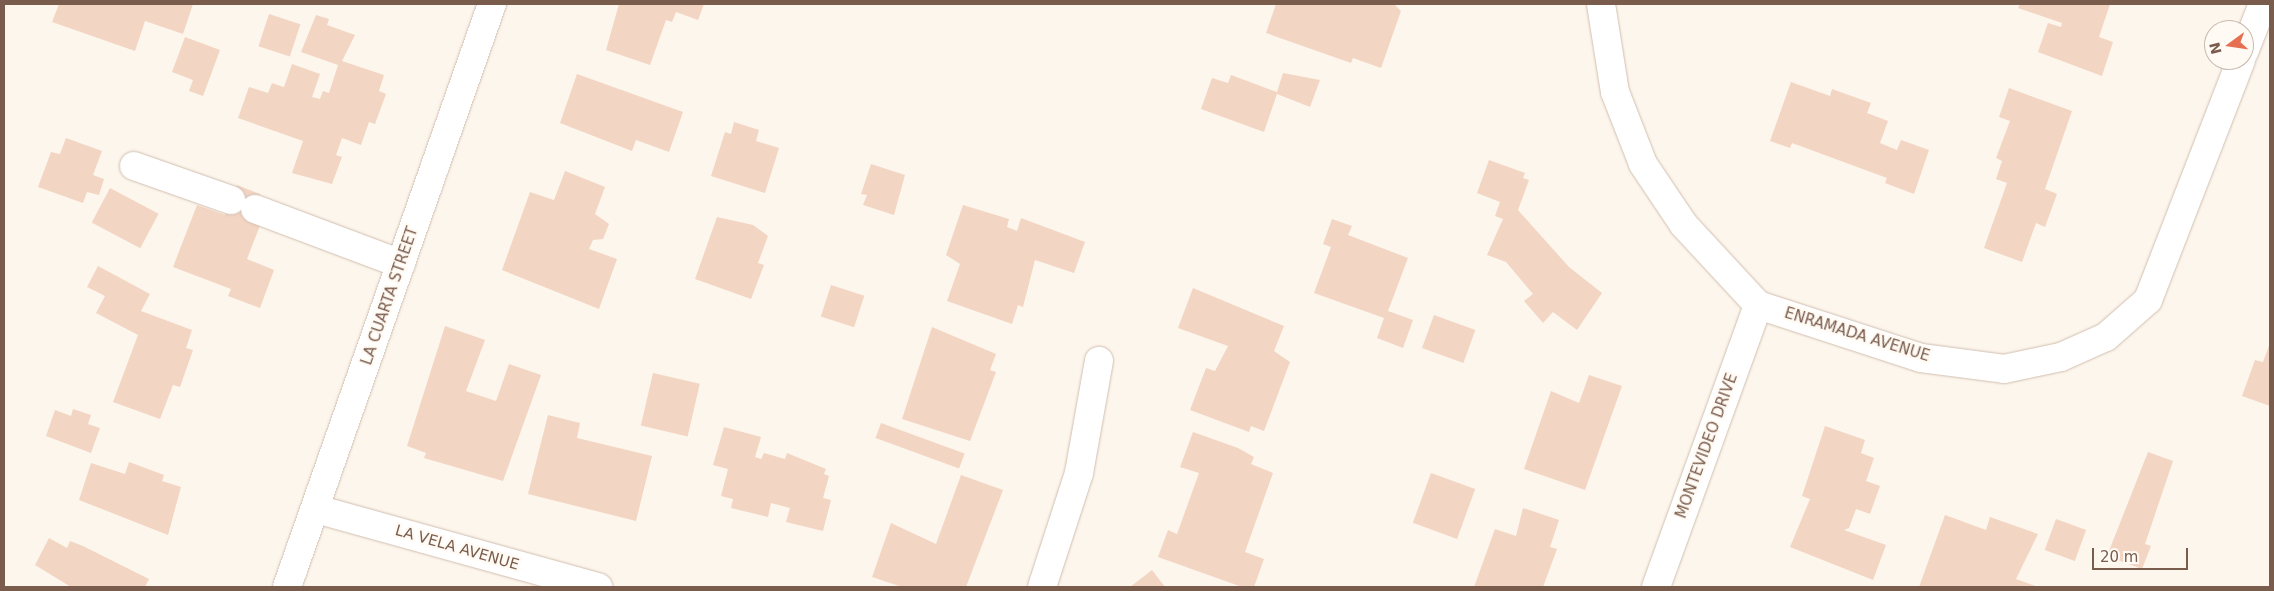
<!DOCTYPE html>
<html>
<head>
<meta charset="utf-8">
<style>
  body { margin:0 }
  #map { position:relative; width:2274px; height:591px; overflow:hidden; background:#fdf6ec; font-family:"DejaVu Sans",sans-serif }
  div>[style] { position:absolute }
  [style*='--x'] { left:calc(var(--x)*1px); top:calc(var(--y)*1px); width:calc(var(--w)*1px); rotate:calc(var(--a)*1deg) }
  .building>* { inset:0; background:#f3d5c3; transform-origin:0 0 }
  .roads { filter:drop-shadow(0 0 1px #d1beb0) drop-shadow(0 0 1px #d1beb0) }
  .minor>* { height:28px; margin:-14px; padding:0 14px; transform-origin:14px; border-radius:14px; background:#fff }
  span { translate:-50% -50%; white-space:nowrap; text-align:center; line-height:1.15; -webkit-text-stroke:4.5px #fffaf3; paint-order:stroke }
  .street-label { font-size:15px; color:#7a5c4d }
  .frame { position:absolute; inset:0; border:5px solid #7a5c4d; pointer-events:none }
  .north { position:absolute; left:2204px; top:20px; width:50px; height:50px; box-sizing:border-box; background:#fffaf3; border:1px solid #cabbb1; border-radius:50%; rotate:256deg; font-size:14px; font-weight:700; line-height:20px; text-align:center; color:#7a5c4d }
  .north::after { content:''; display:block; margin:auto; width:18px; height:22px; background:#e76f51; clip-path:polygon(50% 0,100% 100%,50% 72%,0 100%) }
  .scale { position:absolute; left:2092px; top:548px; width:96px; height:22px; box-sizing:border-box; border:2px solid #7a5c4d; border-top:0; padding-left:6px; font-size:15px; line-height:18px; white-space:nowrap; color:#7a5c4d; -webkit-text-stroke:4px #fffaf3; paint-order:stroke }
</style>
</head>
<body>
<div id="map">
  <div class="building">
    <div style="clip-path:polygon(59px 4px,193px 4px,183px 34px,145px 21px,135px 51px,52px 22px)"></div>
    <div style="clip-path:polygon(619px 4px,704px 4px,698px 20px,676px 12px,672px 22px,666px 20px,650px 65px,606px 50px)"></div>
    <div style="clip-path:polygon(1276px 4px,1394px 4px,1401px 11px,1381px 68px,1353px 58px,1351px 63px,1266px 33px)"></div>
    <div style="clip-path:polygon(2020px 4px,2110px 4px,2099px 37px,2113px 42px,2102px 76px,2038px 52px,2048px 23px,2061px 27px,2062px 23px,2018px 8px)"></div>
    <div style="left:269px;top:14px;width:33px;height:34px;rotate:18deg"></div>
    <div style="clip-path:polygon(316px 15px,329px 19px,327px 25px,355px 35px,342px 61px,384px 75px,379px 91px,386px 94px,375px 124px,369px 122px,361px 145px,342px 138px,336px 155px,342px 157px,332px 184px,292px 173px,303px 141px,238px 118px,249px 87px,268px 93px,272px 83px,284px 87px,292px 64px,320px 74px,312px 97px,320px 99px,323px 91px,329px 93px,338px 65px,301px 52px)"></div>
    <div style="clip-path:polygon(185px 37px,220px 50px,203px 96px,189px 91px,193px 80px,172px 72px)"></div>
    <div style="clip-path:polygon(1283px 73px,1320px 80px,1310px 107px,1277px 94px,1264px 132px,1201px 109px,1212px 78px,1228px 83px,1231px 75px,1277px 92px)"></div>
    <div style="clip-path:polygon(577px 74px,683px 112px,669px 152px,636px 140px,632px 151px,560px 123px)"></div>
    <div style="clip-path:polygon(1791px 82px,1830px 96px,1832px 89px,1871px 103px,1867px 113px,1888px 121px,1880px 143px,1897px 150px,1901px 140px,1929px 150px,1914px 194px,1885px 183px,1887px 178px,1792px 143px,1790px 148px,1770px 141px)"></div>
    <div style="clip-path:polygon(2009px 88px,2072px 111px,2045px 189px,2057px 194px,2045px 227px,2036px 223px,2022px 262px,1984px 248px,2007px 183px,1996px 179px,2002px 161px,1996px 158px,2010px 121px,1999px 117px)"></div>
    <div style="clip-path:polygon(734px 122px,759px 130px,756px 141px,779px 148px,765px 193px,711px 176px,725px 132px,731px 134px)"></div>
    <div style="clip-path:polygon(66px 138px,102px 151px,93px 175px,104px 179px,99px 195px,87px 192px,83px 203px,38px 187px,51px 152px,60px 154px)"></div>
    <div style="clip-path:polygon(1489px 160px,1525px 173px,1523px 178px,1529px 180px,1518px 210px,1569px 267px,1602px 293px,1577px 330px,1553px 312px,1543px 323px,1524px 301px,1533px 294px,1506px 262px,1487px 255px,1503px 219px,1495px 216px,1500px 202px,1477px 193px)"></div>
    <div style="clip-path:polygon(871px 164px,905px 175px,894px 215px,863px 205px,867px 195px,861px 194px)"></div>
    <div style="clip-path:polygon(565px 171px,605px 187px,595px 214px,609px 224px,603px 239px,593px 240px,589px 249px,617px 259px,599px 309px,502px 270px,530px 192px,554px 200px)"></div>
    <div style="clip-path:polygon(237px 185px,260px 194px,255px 209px,261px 223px,247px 259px,274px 270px,260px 308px,228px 296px,231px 289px,173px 267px,197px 205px,225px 215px)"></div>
    <div style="left:110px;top:188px;width:55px;height:39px;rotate:28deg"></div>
    <div style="clip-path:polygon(963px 205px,1009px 219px,1007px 227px,1017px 231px,1021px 218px,1085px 242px,1074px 273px,1035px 260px,1023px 307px,1018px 305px,1012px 324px,947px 301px,960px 264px,946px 255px)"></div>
    <div style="clip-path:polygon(717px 217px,753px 225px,768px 236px,758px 263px,764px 265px,751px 299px,695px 279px)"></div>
    <div style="clip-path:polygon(1332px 219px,1352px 226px,1348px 235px,1408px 258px,1388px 311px,1413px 320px,1403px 348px,1377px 338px,1384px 318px,1314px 293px,1331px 247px,1323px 244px)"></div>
    <div style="clip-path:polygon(98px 266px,150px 294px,141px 311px,192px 330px,186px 348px,193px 350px,180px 387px,173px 385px,160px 419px,113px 402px,138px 335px,96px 313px,105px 296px,87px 287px)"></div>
    <div style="left:831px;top:285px;width:35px;height:33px;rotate:18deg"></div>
    <div style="clip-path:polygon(1193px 288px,1284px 326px,1274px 351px,1290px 362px,1264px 431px,1251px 426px,1249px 432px,1190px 410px,1206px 368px,1215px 371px,1228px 346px,1178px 328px)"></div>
    <div style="left:1434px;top:315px;width:44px;height:35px;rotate:20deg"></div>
    <div style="clip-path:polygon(445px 326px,485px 340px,466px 391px,496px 401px,509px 364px,541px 375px,503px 481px,424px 458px,426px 453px,407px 446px)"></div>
    <div style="clip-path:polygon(932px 327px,996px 354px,990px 370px,996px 372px,970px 441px,902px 419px)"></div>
    <div style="clip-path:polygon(2270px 343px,2270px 406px,2242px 396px,2255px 360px,2263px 362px)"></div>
    <div style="left:653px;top:373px;width:48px;height:54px;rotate:13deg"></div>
    <div style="clip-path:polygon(1589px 375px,1622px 386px,1585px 490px,1524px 469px,1551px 391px,1579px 403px)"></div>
    <div style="clip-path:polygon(73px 409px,91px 415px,88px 424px,100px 428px,91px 453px,46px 436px,55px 410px,71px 416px)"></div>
    <div style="clip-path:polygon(548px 415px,580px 423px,577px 438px,652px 456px,636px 521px,528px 494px)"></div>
    <div style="left:881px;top:423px;width:89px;height:16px;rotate:20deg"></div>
    <div style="clip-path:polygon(1825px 426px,1865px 440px,1861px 453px,1874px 458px,1866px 481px,1880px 486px,1870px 514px,1856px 509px,1849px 528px,1844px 530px,1886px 545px,1873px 580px,1790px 547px,1810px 499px,1802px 496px)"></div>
    <div style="clip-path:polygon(724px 427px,761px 437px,755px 457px,761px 459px,764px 453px,785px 459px,787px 453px,826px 469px,824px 474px,829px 476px,823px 498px,831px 500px,823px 531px,786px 522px,790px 508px,771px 503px,768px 517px,731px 508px,733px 499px,721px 496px,728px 469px,713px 465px)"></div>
    <div style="clip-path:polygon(1193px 432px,1238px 448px,1254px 457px,1251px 464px,1273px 473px,1245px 552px,1264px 559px,1254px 587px,1242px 587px,1158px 557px,1168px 530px,1177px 534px,1199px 473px,1180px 467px)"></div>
    <div style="clip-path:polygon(2148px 452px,2173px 461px,2145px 544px,2151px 546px,2142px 569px,2107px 556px)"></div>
    <div style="clip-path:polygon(129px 462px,164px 475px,162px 481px,181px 487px,168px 535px,79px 500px,91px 463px,125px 474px)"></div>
    <div style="left:1431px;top:473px;width:47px;height:53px;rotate:20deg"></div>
    <div style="clip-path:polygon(961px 475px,1003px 490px,966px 587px,902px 587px,872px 577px,891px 523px,936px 544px)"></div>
    <div style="clip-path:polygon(1523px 508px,1559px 520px,1550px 547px,1557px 549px,1543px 587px,1474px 587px,1495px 529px,1516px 536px)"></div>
    <div style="clip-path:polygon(1945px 515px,1986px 530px,1990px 517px,2038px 534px,2016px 579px,2038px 587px,1919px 587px)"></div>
    <div style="left:2056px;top:519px;width:32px;height:33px;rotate:20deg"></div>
    <div style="clip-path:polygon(49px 538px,67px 548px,70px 541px,83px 546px,149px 579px,145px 587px,71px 587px,35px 565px)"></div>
    <div style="clip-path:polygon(1152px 570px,1165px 587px,1130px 587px)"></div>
  </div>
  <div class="roads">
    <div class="minor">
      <div style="--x:1601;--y:4;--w:89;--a:81"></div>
      <div style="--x:1615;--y:92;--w:77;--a:68.7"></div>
      <div style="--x:1643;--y:164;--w:73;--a:56.1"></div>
      <div style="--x:1684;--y:225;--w:109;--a:47.2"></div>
      <div style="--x:1758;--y:305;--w:171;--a:18"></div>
      <div style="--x:1921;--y:358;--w:84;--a:7.5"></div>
      <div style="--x:2004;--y:369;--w:58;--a:-11.9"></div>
      <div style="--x:2061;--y:357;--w:49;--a:-24"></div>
      <div style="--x:2106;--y:337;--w:56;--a:-41.4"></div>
      <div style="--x:2148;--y:300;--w:257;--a:-68.8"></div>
      <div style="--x:2244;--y:52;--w:52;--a:-68.4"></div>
      <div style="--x:134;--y:166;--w:103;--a:19.3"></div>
      <div style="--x:255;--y:209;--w:156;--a:20.6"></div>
      <div style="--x:316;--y:509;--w:293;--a:15.5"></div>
      <div style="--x:287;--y:587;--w:618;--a:-70.63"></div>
      <div style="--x:1042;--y:587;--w:120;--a:-72"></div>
      <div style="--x:1079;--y:473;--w:114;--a:-79.9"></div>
      <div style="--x:1656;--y:587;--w:300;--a:-70.1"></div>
    </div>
  </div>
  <div class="street-label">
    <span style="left:390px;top:296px;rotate:-71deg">LA CUARTA STREET</span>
    <span style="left:1857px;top:335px;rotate:17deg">ENRAMADA AVENUE</span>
    <span style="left:1707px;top:446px;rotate:-70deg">MONTEVIDEO DRIVE</span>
    <span style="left:457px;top:548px;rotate:16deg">LA VELA AVENUE</span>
  </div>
  <div class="frame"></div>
  <div class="north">N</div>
  <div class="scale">20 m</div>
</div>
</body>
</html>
